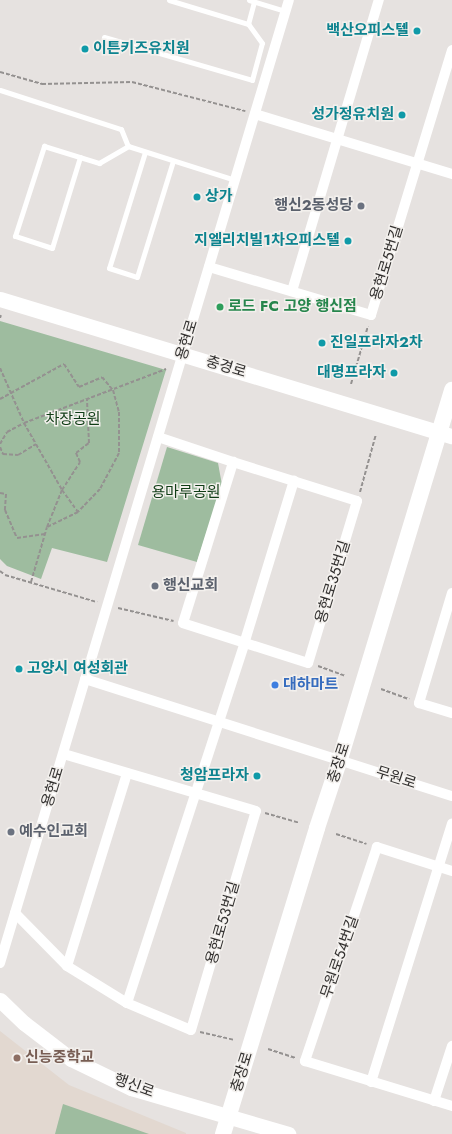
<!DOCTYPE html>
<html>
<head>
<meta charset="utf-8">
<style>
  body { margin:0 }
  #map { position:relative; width:452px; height:1134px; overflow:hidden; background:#e6e2e0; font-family:Jost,"Noto Sans KR",sans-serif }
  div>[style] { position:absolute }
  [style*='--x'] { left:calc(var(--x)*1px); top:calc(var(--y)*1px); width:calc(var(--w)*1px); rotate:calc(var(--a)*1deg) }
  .built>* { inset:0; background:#e2d8d0 }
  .green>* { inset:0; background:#9ebc9f }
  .path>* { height:2px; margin-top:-1px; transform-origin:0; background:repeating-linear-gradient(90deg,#949190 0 4px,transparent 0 6px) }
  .service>* { height:5px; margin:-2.5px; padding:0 2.5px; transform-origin:2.5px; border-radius:2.5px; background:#fff }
  .minor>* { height:10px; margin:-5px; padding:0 5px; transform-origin:5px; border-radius:5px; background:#fff }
  .secondary>* { height:15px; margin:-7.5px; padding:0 7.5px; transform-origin:7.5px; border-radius:7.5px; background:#fff }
  .primary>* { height:16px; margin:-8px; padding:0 8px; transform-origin:8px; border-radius:8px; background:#fff }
  .dots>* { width:11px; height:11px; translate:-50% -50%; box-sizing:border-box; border:2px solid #f3f0ed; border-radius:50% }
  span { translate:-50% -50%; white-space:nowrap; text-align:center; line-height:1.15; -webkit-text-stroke:3px #f3f0ed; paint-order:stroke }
  .culture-label { font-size:15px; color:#0d838f; font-weight:700 }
  .right { translate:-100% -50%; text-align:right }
  .left { translate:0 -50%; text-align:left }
  .worship-label { font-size:15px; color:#5b616d; font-weight:700 }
  .street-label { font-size:15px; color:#32302f }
  .leisure-label { font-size:15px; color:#27864d; font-weight:700 }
  .park-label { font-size:15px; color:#103d16 }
  .shop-label { font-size:15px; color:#366cbe; font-weight:700 }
  .education-label { font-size:15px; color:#785e54; font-weight:700 }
</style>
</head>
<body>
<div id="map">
  <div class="built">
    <div style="clip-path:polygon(0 1031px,69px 1085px,186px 1133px,186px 1134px,0 1134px)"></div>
  </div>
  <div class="green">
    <div style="clip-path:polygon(0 321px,166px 370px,107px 562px,52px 548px,41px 579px,7px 566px,0 559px)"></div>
    <div style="clip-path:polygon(167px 447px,218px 463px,222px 485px,197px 562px,138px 545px)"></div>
    <div style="clip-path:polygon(63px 1104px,149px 1134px,55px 1134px)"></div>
  </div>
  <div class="path">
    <div style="--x:0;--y:72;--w:44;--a:15.9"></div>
    <div style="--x:42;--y:84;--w:90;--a:-1.3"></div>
    <div style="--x:132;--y:82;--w:117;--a:14.4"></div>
    <div style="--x:0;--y:318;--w:3;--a:-72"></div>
    <div style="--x:0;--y:368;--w:60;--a:66.4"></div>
    <div style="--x:24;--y:423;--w:77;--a:60.4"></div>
    <div style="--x:62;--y:490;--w:27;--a:54"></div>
    <div style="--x:351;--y:384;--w:60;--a:-73.7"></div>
    <div style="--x:0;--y:399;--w:73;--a:-28.7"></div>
    <div style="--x:64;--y:364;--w:27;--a:57"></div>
    <div style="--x:79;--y:387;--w:25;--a:-23"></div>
    <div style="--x:102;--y:377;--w:17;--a:50"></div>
    <div style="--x:113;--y:390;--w:23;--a:75"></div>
    <div style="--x:119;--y:412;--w:41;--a:90"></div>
    <div style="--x:119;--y:453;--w:41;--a:117.8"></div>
    <div style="--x:100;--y:489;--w:32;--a:134"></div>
    <div style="--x:78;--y:512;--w:34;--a:154"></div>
    <div style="--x:0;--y:444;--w:14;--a:-60"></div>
    <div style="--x:7;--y:432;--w:19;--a:-28"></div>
    <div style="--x:24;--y:423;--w:152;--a:-20.8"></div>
    <div style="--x:0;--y:447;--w:8;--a:67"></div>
    <div style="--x:3;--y:454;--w:15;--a:4"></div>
    <div style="--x:18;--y:455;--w:21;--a:-31"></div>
    <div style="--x:360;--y:492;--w:60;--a:-74.6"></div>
    <div style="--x:0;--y:493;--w:6;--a:9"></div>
    <div style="--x:6;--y:494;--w:16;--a:94"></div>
    <div style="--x:5;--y:510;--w:30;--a:67"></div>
    <div style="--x:17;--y:538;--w:28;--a:-8"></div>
    <div style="--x:0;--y:571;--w:6;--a:39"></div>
    <div style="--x:5;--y:575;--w:96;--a:16.4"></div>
    <div style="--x:31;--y:582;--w:57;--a:-73.8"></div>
    <div style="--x:47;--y:527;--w:40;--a:-68"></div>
    <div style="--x:62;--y:490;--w:33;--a:-57"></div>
    <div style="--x:80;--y:462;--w:10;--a:-114"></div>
    <div style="--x:76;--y:453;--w:16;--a:-38"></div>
    <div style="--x:89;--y:443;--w:43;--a:-92.7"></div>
    <div style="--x:118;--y:608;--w:57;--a:13.1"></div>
    <div style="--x:318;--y:666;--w:29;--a:20"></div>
    <div style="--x:381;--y:689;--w:30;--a:20"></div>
    <div style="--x:265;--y:813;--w:35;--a:16"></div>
    <div style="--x:336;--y:834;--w:32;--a:18"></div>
    <div style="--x:200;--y:1032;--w:35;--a:13"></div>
    <div style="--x:268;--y:1049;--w:29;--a:18"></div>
  </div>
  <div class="service">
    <div style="--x:169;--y:0;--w:83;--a:16.9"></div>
    <div style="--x:248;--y:24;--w:23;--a:-75"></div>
    <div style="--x:249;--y:0;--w:39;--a:17"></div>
    <div style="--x:104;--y:37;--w:154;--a:16.2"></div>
    <div style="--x:252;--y:80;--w:38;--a:-75"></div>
    <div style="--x:262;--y:43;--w:24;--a:-126"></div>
    <div style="--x:0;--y:90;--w:127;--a:17.9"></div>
    <div style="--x:121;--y:129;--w:18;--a:68"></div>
    <div style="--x:145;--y:152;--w:121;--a:107.2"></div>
    <div style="--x:109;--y:268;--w:29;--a:18"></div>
    <div style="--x:137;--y:277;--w:121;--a:-72.8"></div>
    <div style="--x:80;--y:157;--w:95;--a:107.1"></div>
    <div style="--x:52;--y:248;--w:39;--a:-162"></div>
    <div style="--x:15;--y:236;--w:95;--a:-72.1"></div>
    <div style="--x:44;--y:146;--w:58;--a:17.2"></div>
    <div style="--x:99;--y:163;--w:34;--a:-30"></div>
    <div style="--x:128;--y:146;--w:112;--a:17.6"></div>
  </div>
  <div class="minor">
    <div style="--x:255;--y:114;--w:206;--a:16.9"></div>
    <div style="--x:209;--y:267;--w:169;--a:16.5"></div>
    <div style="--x:371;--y:315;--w:277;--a:-73"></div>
    <div style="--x:292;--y:291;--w:304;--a:-73.4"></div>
    <div style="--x:158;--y:437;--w:79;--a:18.4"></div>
    <div style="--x:233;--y:462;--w:130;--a:17.5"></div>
    <div style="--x:357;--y:501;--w:169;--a:106.8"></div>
    <div style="--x:308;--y:663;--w:131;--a:-162.3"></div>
    <div style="--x:183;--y:623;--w:169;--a:-72.7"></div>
    <div style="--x:452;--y:593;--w:115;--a:106.7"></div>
    <div style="--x:419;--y:703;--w:34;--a:17"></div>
    <div style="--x:85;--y:679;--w:385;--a:17.7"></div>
    <div style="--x:452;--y:871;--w:79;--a:-162.3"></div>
    <div style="--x:377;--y:847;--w:226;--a:108.6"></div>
    <div style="--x:305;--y:1061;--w:154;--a:17"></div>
    <div style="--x:15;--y:913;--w:74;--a:45.5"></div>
    <div style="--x:67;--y:966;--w:70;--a:31.7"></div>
    <div style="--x:127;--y:1003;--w:69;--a:22.9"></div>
    <div style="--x:191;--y:1030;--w:228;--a:-73.5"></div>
    <div style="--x:256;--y:811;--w:201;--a:-163.5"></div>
    <div style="--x:0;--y:963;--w:1005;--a:-73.3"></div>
    <div style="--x:67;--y:966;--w:202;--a:-72.7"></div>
    <div style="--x:127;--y:1003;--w:378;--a:-71.9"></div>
    <div style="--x:244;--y:644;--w:171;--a:-73"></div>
    <div style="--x:371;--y:1082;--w:271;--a:-72.6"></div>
    <div style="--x:434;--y:1101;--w:58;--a:-71.9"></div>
  </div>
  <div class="secondary">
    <div style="--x:0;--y:299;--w:472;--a:16.9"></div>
    <div style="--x:0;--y:1000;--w:33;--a:44"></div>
    <div style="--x:24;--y:1023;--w:59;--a:37.5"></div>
    <div style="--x:71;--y:1059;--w:67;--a:25.8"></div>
    <div style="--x:131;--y:1088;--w:164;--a:16.3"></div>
  </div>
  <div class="primary">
    <div style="--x:223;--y:1134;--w:320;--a:-72.9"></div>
    <div style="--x:317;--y:828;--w:73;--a:-71.6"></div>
    <div style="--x:340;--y:759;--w:386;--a:-73.1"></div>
  </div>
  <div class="dots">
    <div style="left:417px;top:31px;background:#0f9aa8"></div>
    <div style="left:85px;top:49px;background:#0f9aa8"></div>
    <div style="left:402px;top:115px;background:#0f9aa8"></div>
    <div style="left:197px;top:197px;background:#0f9aa8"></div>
    <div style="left:361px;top:206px;background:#6b7280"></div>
    <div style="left:348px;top:241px;background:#0f9aa8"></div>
    <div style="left:220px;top:307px;background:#2e9e5b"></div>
    <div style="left:322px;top:343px;background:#0f9aa8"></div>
    <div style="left:394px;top:373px;background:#0f9aa8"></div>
    <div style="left:155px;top:586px;background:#6b7280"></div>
    <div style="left:19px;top:669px;background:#0f9aa8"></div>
    <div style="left:275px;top:685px;background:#3f7fe0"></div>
    <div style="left:257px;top:776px;background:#0f9aa8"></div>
    <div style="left:11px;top:832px;background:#6b7280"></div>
    <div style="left:17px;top:1058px;background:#8d6e63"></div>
  </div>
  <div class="culture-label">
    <span class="right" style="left:409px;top:31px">백산오피스텔</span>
    <span class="left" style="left:93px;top:49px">이튼키즈유치원</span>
    <span class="right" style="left:394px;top:115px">성가정유치원</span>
    <span class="left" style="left:205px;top:197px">상가</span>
    <span class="right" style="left:340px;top:241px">지엘리치빌1차오피스텔</span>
    <span class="left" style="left:330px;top:343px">진일프라자2차</span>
    <span class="right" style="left:386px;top:373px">대명프라자</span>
    <span class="left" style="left:27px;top:669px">고양시 여성회관</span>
    <span class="right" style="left:249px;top:776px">청암프라자</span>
  </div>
  <div class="worship-label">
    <span class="right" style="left:353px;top:206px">행신2동성당</span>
    <span class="left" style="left:163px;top:586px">행신교회</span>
    <span class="left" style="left:19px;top:832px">예수인교회</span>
  </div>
  <div class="street-label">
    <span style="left:387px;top:263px;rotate:-73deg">용현로5번길</span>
    <span style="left:187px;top:340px;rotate:-73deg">용현로</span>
    <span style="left:226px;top:367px;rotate:17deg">충경로</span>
    <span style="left:333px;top:582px;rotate:-73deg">용현로35번길</span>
    <span style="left:339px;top:763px;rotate:-72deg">충장로</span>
    <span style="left:396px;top:778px;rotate:18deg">무원로</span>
    <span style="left:53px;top:787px;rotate:-73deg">용현로</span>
    <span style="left:223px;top:923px;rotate:-74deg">용현로53번길</span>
    <span style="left:340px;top:957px;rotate:-71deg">무원로54번길</span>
    <span style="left:242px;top:1072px;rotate:-73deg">충장로</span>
    <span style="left:134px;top:1086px;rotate:20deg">행신로</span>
  </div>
  <div class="leisure-label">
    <span class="left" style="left:228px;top:307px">로드 FC 고양 행신점</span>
  </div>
  <div class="park-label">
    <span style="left:73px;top:420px">차장공원</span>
    <span style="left:186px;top:493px">용마루공원</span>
  </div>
  <div class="shop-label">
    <span class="left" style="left:283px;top:685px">대하마트</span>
  </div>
  <div class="education-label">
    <span class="left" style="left:25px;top:1058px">신능중학교</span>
  </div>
</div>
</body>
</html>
